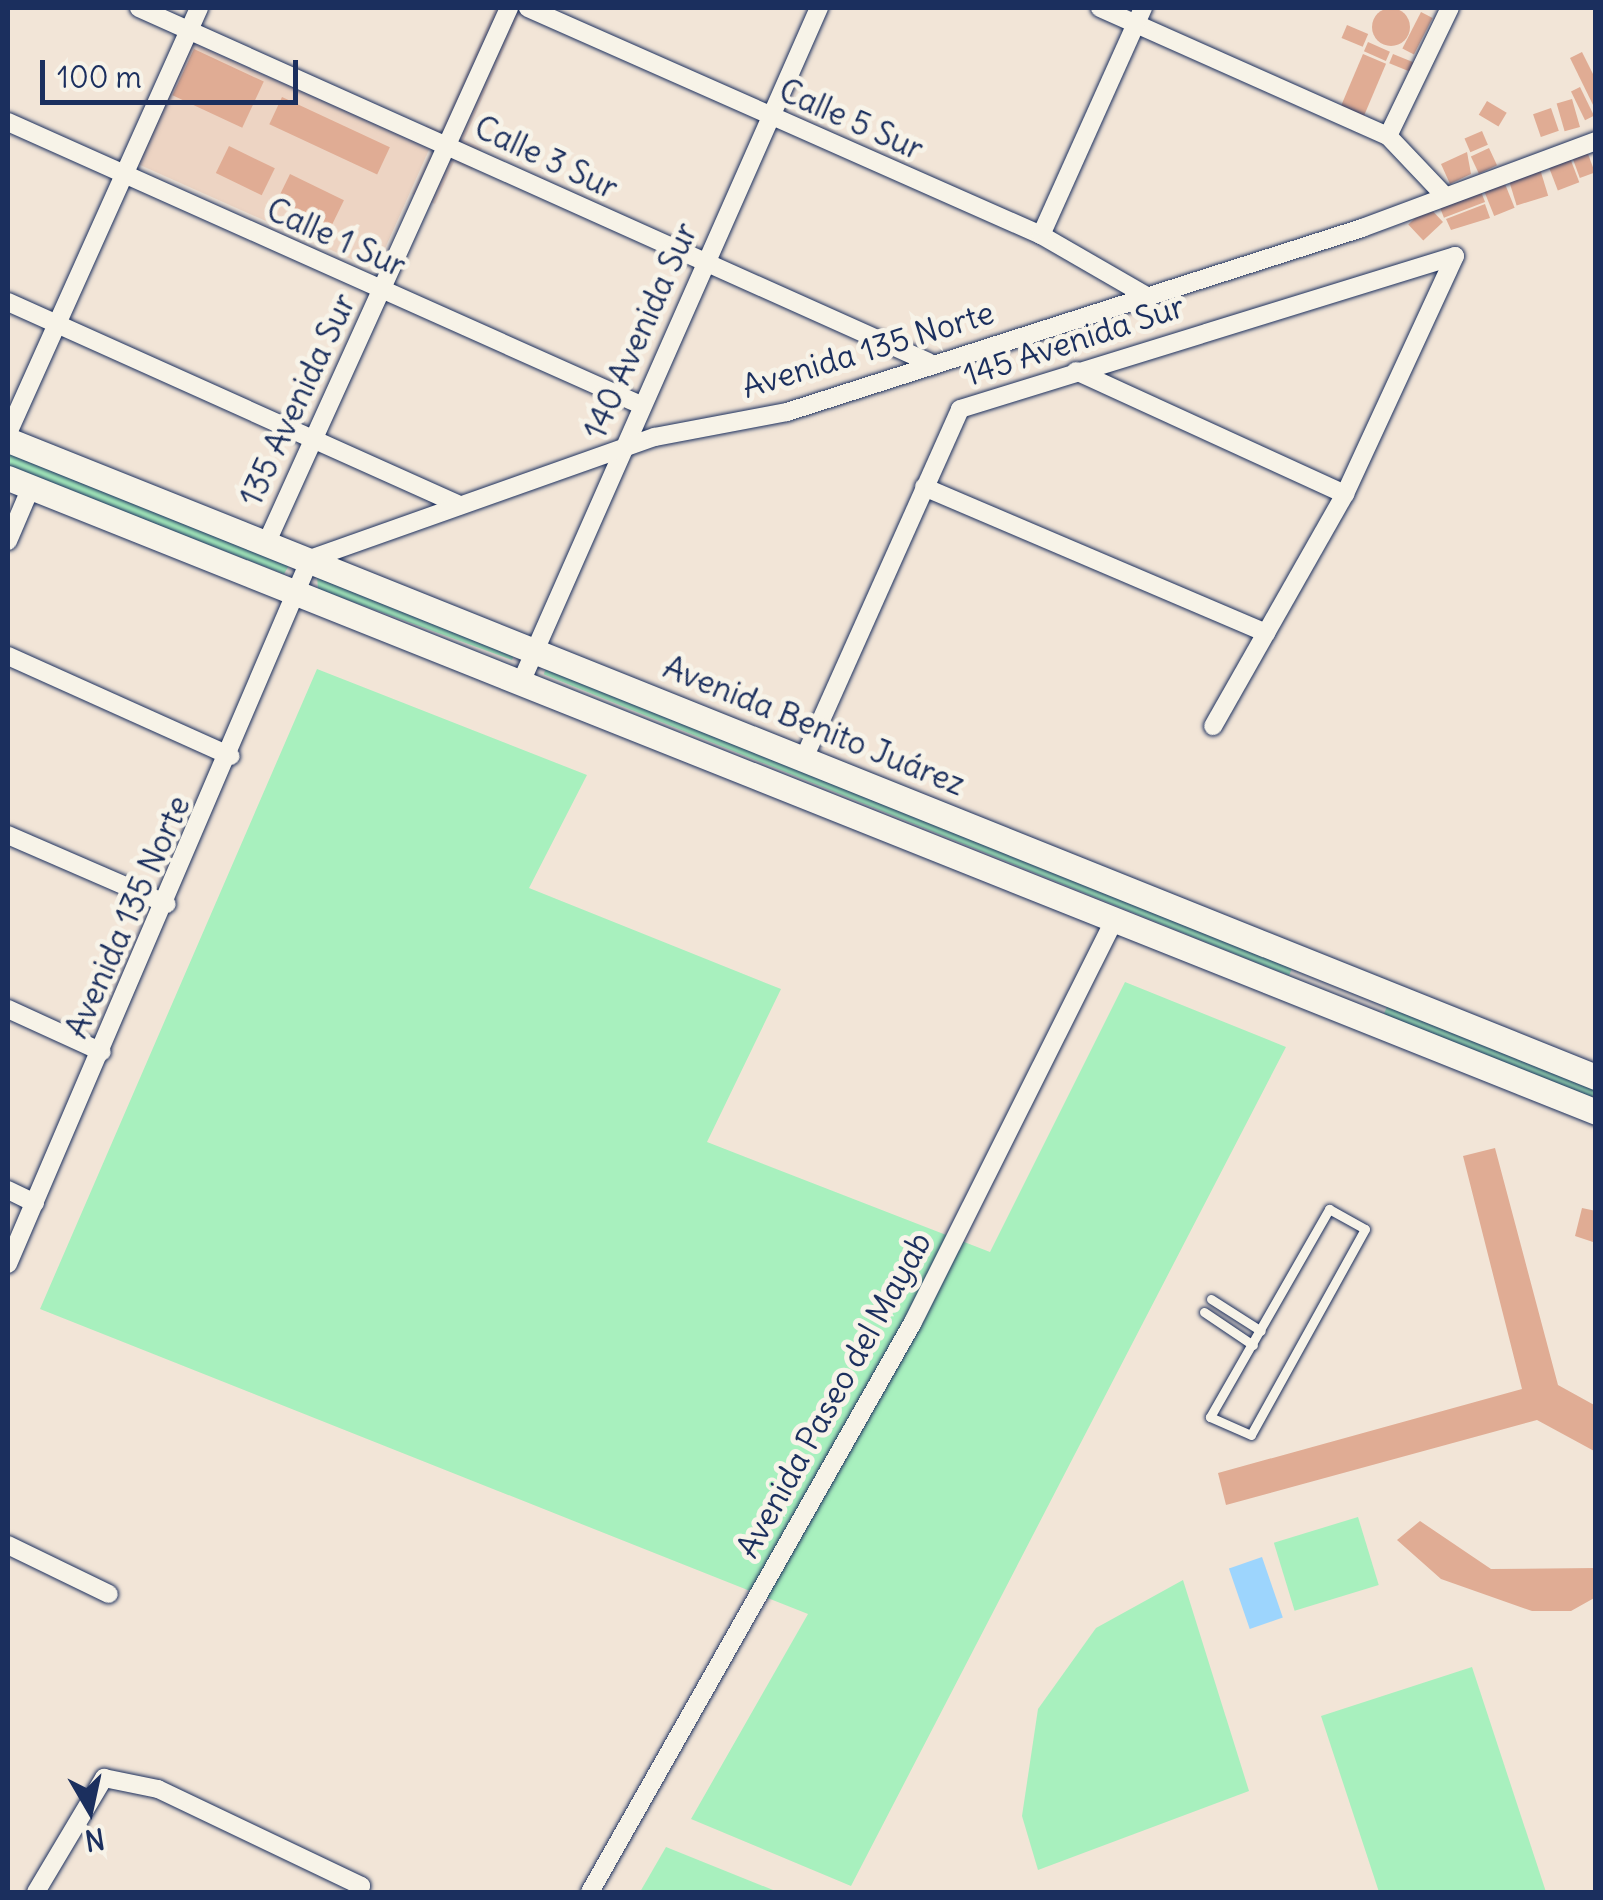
<!DOCTYPE html>
<html>
<head>
<meta charset="utf-8">
<style>
  body { margin:0 }
  #map { position:relative; width:1603px; height:1900px; overflow:hidden; background:#f2e5d7; font-family:Delius,sans-serif }
  div>[style] { position:absolute }
  [style*='--x'] { left:calc(var(--x)*1px); top:calc(var(--y)*1px); width:calc(var(--w)*1px); rotate:calc(var(--a)*1deg) }
  .built>* { inset:0; background:#edd4c3; transform-origin:0 0 }
  .green>* { inset:0; background:#a8f0be; transform-origin:0 0 }
  .water>* { inset:0; background:#9dd5fd; transform-origin:0 0 }
  .building>* { inset:0; background:#e0ac94; transform-origin:0 0 }
  .round { border-radius:50% }
  .roads { filter:drop-shadow(0 0 2px #1b2f5e) drop-shadow(0 0 2px #1b2f5e) }
  .service>* { height:9px; margin:-4.5px; padding:0 4.5px; transform-origin:4.5px; border-radius:4.5px; background:#f7f3e8 }
  .minor>* { height:18px; margin:-9px; padding:0 9px; transform-origin:9px; border-radius:9px; background:#f7f3e8 }
  .secondary>* { height:25px; margin:-12.5px; padding:0 12.5px; transform-origin:12.5px; border-radius:12.5px; background:#f7f3e8 }
  span { translate:-50% -50%; white-space:nowrap; text-align:center; line-height:1.15; -webkit-text-stroke:10px #f7f3e8; paint-order:stroke }
  .street-label { font-size:32px; color:#1b2f5e }
  .frame { position:absolute; inset:0; border:10px solid #1b2f5e; pointer-events:none }
  .north { position:absolute; left:40px; top:1760px; width:100px; height:100px; -webkit-text-stroke:8px #f7f3e8; paint-order:stroke; rotate:171deg; font-size:28px; font-weight:700; line-height:40px; text-align:center; color:#1b2f5e }
  .north::after { content:''; display:block; margin:auto; width:35px; height:45px; background:#1b2f5e; clip-path:polygon(50% 0,100% 100%,50% 72%,0 100%) }
  .scale { position:absolute; left:40px; top:60px; width:258px; height:45px; box-sizing:border-box; border:5px solid #1b2f5e; border-top:0; padding-left:12px; font-size:30px; line-height:35px; white-space:nowrap; color:#1b2f5e; -webkit-text-stroke:8px #f7f3e8; paint-order:stroke }
</style>
</head>
<body>
<div id="map">
  <div class="built">
    <div style="clip-path:polygon(495px 8px,542px 8px,536px 21px,519px 15px,464px 140px,482px 148px,472px 170px,454px 162px,435px 204px,412px 194px,432px 150px,419px 143px,426px 125px,441px 131px)"></div>
    <div style="left:193px;top:43px;width:259px;height:133px;rotate:24deg"></div>
  </div>
  <div class="green">
    <div style="clip-path:polygon(8px 450px,287px 560px,288px 567px,284px 574px,8px 467px)"></div>
    <div style="clip-path:polygon(317px 575px,514px 655px,512px 660px,318px 589px)"></div>
    <div style="left:547px;top:666px;width:804px;height:9px;rotate:22deg"></div>
    <div style="clip-path:polygon(317px 669px,587px 775px,529px 888px,781px 989px,707px 1142px,990px 1252px,1125px 982px,1286px 1047px,851px 1886px,691px 1819px,808px 1614px,40px 1309px)"></div>
    <div style="left:1388px;top:1004px;width:224px;height:11px;rotate:22deg"></div>
    <div style="left:1358px;top:1517px;width:71px;height:88px;rotate:73deg"></div>
    <div style="clip-path:polygon(1183px 1580px,1249px 1791px,1038px 1870px,1022px 1816px,1038px 1709px,1096px 1628px)"></div>
    <div style="clip-path:polygon(1472px 1667px,1546px 1892px,1379px 1892px,1321px 1716px)"></div>
    <div style="clip-path:polygon(666px 1847px,778px 1892px,640px 1892px)"></div>
  </div>
  <div class="water">
    <div style="left:1262px;top:1557px;width:64px;height:35px;rotate:71deg"></div>
  </div>
  <div class="building">
    <div class="round" style="left:1372px;top:8px;width:38px;height:38px"></div>
    <div style="left:1421px;top:12px;width:13px;height:41px;rotate:27deg"></div>
    <div style="left:1347px;top:25px;width:23px;height:14px;rotate:23deg"></div>
    <div style="left:1368px;top:42px;width:24px;height:10px;rotate:24deg"></div>
    <div style="left:194px;top:49px;width:77px;height:51px;rotate:25deg"></div>
    <div style="clip-path:polygon(1582px 52px,1596px 80px,1596px 111px,1570px 58px)"></div>
    <div style="left:1363px;top:54px;width:25px;height:58px;rotate:23deg"></div>
    <div style="left:1393px;top:54px;width:22px;height:10px;rotate:22deg"></div>
    <div style="left:1580px;top:87px;width:32px;height:10px;rotate:64deg"></div>
    <div style="left:282px;top:97px;width:119px;height:30px;rotate:25deg"></div>
    <div style="left:1572px;top:99px;width:29px;height:16px;rotate:74deg"></div>
    <div style="left:1487px;top:101px;width:23px;height:16px;rotate:31deg"></div>
    <div style="left:1551px;top:108px;width:24px;height:19px;rotate:71deg"></div>
    <div style="left:1482px;top:131px;width:15px;height:19px;rotate:67deg"></div>
    <div style="left:229px;top:146px;width:51px;height:30px;rotate:26deg"></div>
    <div style="left:1489px;top:148px;width:19px;height:20px;rotate:65deg"></div>
    <div style="left:1587px;top:151px;width:23px;height:16px;rotate:70deg"></div>
    <div style="clip-path:polygon(1467px 152px,1471px 174px,1450px 184px,1441px 164px)"></div>
    <div style="left:1570px;top:158px;width:26px;height:23px;rotate:69deg"></div>
    <div style="left:1540px;top:169px;width:28px;height:33px;rotate:73deg"></div>
    <div style="left:290px;top:174px;width:60px;height:30px;rotate:26deg"></div>
    <div style="left:1503px;top:179px;width:31px;height:22px;rotate:68deg"></div>
    <div style="left:1480px;top:189px;width:14px;height:44px;rotate:69deg"></div>
    <div style="clip-path:polygon(1485px 204px,1490px 218px,1451px 230px,1446px 219px)"></div>
    <div style="left:1428px;top:206px;width:22px;height:27px;rotate:47deg"></div>
    <div style="clip-path:polygon(1495px 1148px,1558px 1385px,1596px 1406px,1596px 1452px,1537px 1420px,1226px 1505px,1218px 1473px,1522px 1389px,1463px 1156px)"></div>
    <div style="clip-path:polygon(1582px 1208px,1596px 1211px,1596px 1243px,1575px 1236px)"></div>
    <div style="clip-path:polygon(1420px 1521px,1491px 1569px,1596px 1568px,1596px 1597px,1571px 1611px,1532px 1611px,1441px 1579px,1397px 1540px)"></div>
  </div>
  <div class="roads">
    <div class="service">
      <div style="--x:1329;--y:1209;--w:41;--a:29.1"></div>
      <div style="--x:1365;--y:1229;--w:235;--a:119"></div>
      <div style="--x:1251;--y:1435;--w:45;--a:-156.3"></div>
      <div style="--x:1210;--y:1417;--w:240;--a:-60.2"></div>
      <div style="--x:1211;--y:1299;--w:59;--a:32.6"></div>
      <div style="--x:1204;--y:1312;--w:59;--a:34"></div>
    </div>
    <div class="minor">
      <div style="--x:139;--y:8;--w:865;--a:24.16"></div>
      <div style="--x:528;--y:8;--w:561;--a:23.87"></div>
      <div style="--x:1041;--y:235;--w:120;--a:30"></div>
      <div style="--x:1100;--y:8;--w:315;--a:24"></div>
      <div style="--x:1388;--y:136;--w:83;--a:46.5"></div>
      <div style="--x:8;--y:122;--w:693;--a:24.09"></div>
      <div style="--x:1388;--y:136;--w:142;--a:-64.2"></div>
      <div style="--x:1041;--y:235;--w:249;--a:-65.8"></div>
      <div style="--x:8;--y:302;--w:492;--a:24.2"></div>
      <div style="--x:1076;--y:371;--w:296;--a:24.6"></div>
      <div style="--x:8;--y:433;--w:466;--a:-65.8"></div>
      <div style="--x:924;--y:487;--w:372;--a:23.1"></div>
      <div style="--x:8;--y:541;--w:59;--a:-66.9"></div>
      <div style="--x:266;--y:544;--w:589;--a:-65.61"></div>
      <div style="--x:8;--y:656;--w:244;--a:24.2"></div>
      <div style="--x:522;--y:680;--w:735;--a:-66.16"></div>
      <div style="--x:805;--y:756;--w:380;--a:-65.9"></div>
      <div style="--x:960;--y:409;--w:518;--a:-17.18"></div>
      <div style="--x:1455;--y:256;--w:262;--a:114.8"></div>
      <div style="--x:1345;--y:494;--w:267;--a:119.6"></div>
      <div style="--x:8;--y:835;--w:173;--a:23.5"></div>
      <div style="--x:8;--y:1009;--w:103;--a:24.6"></div>
      <div style="--x:8;--y:1190;--w:30;--a:26"></div>
      <div style="--x:8;--y:1264;--w:767;--a:-66.81"></div>
      <div style="--x:310;--y:559;--w:366;--a:-19.5"></div>
      <div style="--x:655;--y:437;--w:134;--a:-10.7"></div>
      <div style="--x:787;--y:412;--w:604;--a:-17.74"></div>
      <div style="--x:1362;--y:228;--w:250;--a:-20.4"></div>
      <div style="--x:8;--y:1545;--w:112;--a:25.9"></div>
      <div style="--x:36;--y:1892;--w:133;--a:-59.2"></div>
      <div style="--x:104;--y:1778;--w:55;--a:11.5"></div>
      <div style="--x:158;--y:1789;--w:225;--a:25.5"></div>
      <div style="--x:361;--y:1886;--w:7;--a:117"></div>
      <div style="--x:590;--y:1892;--w:655;--a:-60.46"></div>
      <div style="--x:913;--y:1322;--w:451;--a:-63.4"></div>
    </div>
    <div class="secondary">
      <div style="--x:8;--y:440;--w:1711;--a:21.86"></div>
      <div style="--x:8;--y:478;--w:1710;--a:21.76"></div>
    </div>
  </div>
  <div class="street-label">
    <span style="left:851px;top:120px;rotate:24deg">Calle 5 Sur</span>
    <span style="left:546px;top:158px;rotate:25deg">Calle 3 Sur</span>
    <span style="left:336px;top:238px;rotate:24deg">Calle 1 Sur</span>
    <span style="left:641px;top:331px;rotate:-66deg">140 Avenida Sur</span>
    <span style="left:1074px;top:341px;rotate:-18deg">145 Avenida Sur</span>
    <span style="left:868px;top:350px;rotate:-17deg">Avenida 135 Norte</span>
    <span style="left:298px;top:400px;rotate:-65deg">135 Avenida Sur</span>
    <span style="left:814px;top:726px;rotate:22deg">Avenida Benito Juárez</span>
    <span style="left:128px;top:917px;rotate:-66deg">Avenida 135 Norte</span>
    <span style="left:834px;top:1395px;rotate:-61deg">Avenida Paseo del Mayab</span>
  </div>
  <div class="frame"></div>
  <div class="north">N</div>
  <div class="scale">100 m</div>
</div>
</body>
</html>
